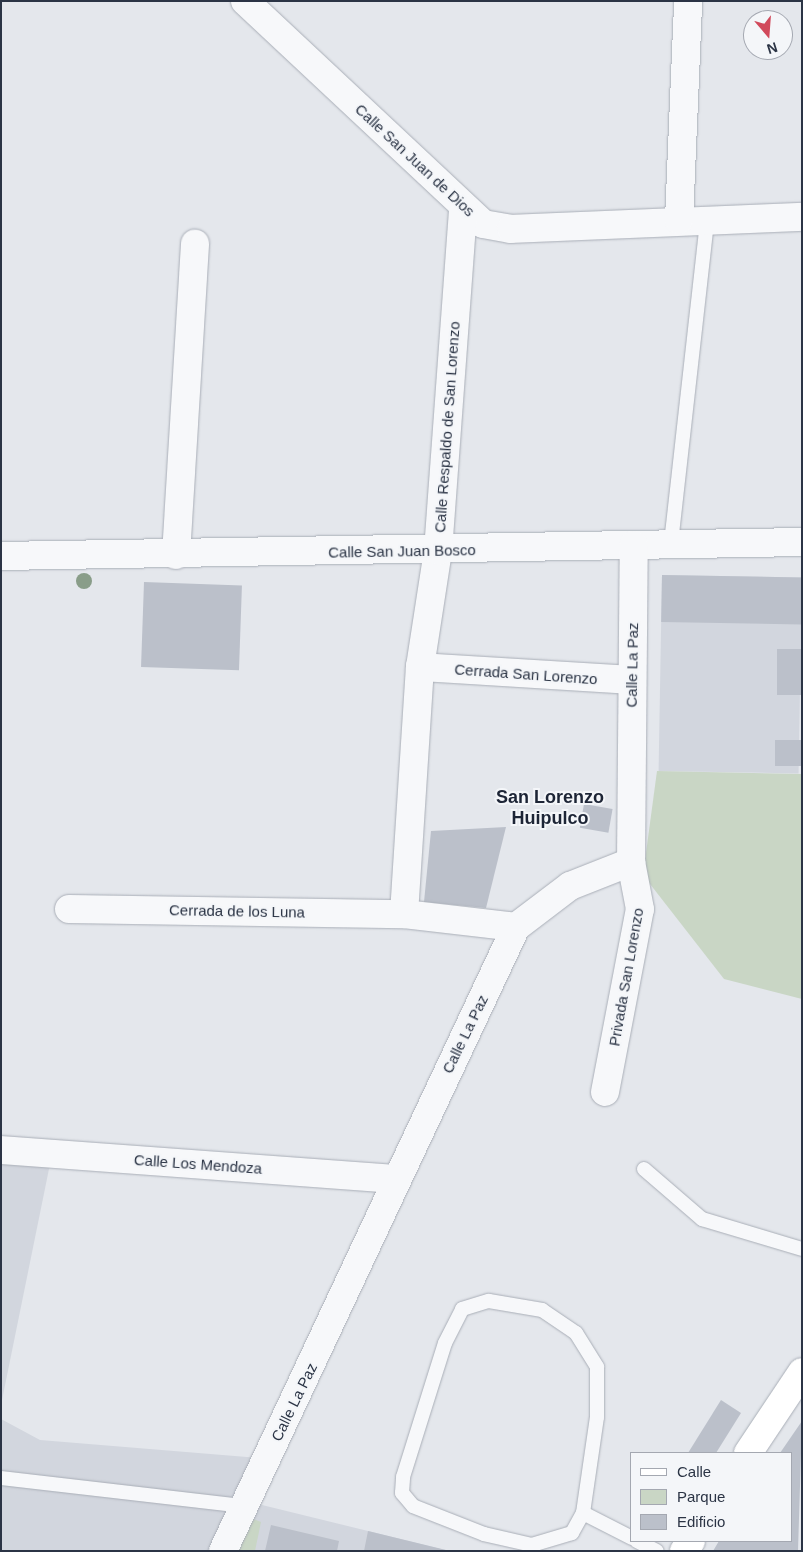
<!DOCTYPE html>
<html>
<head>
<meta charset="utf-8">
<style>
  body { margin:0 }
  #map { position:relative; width:803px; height:1552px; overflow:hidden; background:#e4e7ec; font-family:Helvetica,sans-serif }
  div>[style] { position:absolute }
  .built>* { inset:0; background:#d2d6de; transform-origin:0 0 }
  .green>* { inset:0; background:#c9d6c5 }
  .building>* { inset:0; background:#bbc0ca; transform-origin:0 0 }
  .roads { filter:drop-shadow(0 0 1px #a9aeb7) drop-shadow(0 0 1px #a9aeb7) }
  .lane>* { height:14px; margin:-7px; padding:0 7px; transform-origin:7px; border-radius:7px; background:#f7f8fa }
  .street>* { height:28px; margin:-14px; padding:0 14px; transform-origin:14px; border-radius:14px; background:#f7f8fa }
  .secondary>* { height:28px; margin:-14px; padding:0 14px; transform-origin:14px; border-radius:14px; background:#fff }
  .trees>* { width:16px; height:16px; margin:-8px; border-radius:50%; background:#899d89 }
  span { translate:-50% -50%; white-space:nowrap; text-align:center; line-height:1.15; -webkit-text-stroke:4px #f4f6f9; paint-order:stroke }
  .street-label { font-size:15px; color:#2b3445 }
  .quarter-label { font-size:18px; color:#1d2536; font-weight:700 }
  .frame { position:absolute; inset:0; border:2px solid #2b3445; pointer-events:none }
  .legend { position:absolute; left:630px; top:1452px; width:162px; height:90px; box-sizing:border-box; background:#f4f6f9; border:1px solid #a4a8b1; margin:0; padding:6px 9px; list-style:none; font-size:15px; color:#2b3445 }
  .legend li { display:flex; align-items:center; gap:10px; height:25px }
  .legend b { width:25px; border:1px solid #a4a8b1 }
  .north { position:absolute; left:743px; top:10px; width:50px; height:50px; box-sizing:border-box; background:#f4f6f9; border:1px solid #a4a8b1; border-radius:50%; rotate:162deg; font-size:14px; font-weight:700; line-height:20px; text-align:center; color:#2b3445 }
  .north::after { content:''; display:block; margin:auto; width:18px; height:22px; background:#d1495b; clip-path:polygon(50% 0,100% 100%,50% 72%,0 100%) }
</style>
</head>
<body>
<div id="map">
  <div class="built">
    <i style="left:662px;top:575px;width:140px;height:196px;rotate:1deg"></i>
    <i style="clip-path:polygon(1px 1161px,50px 1164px,1px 1405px)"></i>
    <i style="clip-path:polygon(1px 1419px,40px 1440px,259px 1458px,217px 1551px,1px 1551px)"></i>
    <i style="clip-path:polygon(258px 1504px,368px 1531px,449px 1551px,236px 1551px)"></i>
  </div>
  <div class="green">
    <i style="clip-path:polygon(657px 771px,802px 774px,802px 999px,724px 979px,643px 875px)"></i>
    <i style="clip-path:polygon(251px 1518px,261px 1522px,255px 1551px,236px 1551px)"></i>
  </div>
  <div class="building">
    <i style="left:662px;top:575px;width:140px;height:47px;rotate:1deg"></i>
    <i style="left:144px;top:582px;width:98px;height:85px;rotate:2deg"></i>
    <i style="left:777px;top:649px;width:25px;height:46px"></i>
    <i style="left:775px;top:740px;width:27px;height:26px"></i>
    <i style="left:584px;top:804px;width:29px;height:24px;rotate:10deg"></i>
    <i style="clip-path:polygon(506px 827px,486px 908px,424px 902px,431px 831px)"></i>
    <i style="clip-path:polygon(721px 1400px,741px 1413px,716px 1453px,688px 1453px)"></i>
    <i style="clip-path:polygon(802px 1421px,798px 1551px,713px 1551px,719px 1541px,792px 1541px,792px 1453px,780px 1453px)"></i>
    <i style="clip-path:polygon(271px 1525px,339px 1541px,337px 1551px,265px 1551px)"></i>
    <i style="clip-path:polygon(368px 1531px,446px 1550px,446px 1551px,364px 1551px)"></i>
  </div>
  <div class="roads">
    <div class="lane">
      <i style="left:671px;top:543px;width:325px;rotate:-83.6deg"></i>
      <i style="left:644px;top:1169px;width:77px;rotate:40.8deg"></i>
      <i style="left:702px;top:1219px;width:104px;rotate:16.7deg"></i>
      <i style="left:489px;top:1301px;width:54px;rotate:9.6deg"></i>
      <i style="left:542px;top:1310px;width:41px;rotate:34.1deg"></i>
      <i style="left:576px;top:1333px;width:40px;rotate:58deg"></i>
      <i style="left:597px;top:1367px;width:50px;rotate:90deg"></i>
      <i style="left:597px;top:1417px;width:97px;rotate:98.3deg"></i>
      <i style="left:583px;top:1513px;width:23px;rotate:119deg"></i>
      <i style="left:572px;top:1533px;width:42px;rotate:163.3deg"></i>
      <i style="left:532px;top:1545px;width:49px;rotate:-167.1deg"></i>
      <i style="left:484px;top:1534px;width:76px;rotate:-158.5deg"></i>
      <i style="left:413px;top:1506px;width:17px;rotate:-130deg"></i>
      <i style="left:402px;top:1493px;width:16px;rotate:-86deg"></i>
      <i style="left:403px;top:1477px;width:140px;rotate:-72.6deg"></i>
      <i style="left:445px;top:1343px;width:38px;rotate:-63deg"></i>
      <i style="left:462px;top:1309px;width:28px;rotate:-17deg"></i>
      <i style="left:1px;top:1478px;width:244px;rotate:6.6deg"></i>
      <i style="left:583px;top:1513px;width:55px;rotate:27deg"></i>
      <i style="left:637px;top:1541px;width:22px;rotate:27deg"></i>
    </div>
    <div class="street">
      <i style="left:245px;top:1px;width:326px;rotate:43.1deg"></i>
      <i style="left:483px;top:224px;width:28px;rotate:10deg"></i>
      <i style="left:511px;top:229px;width:291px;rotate:-2.4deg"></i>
      <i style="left:679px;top:220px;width:219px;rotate:-87.6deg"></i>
      <i style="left:176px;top:555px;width:312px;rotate:-86.5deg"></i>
      <i style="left:1px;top:556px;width:801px;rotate:-1deg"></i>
      <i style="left:420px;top:667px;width:211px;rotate:3.5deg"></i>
      <i style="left:69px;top:909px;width:335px;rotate:0.9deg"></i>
      <i style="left:404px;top:914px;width:113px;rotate:6.6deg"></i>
      <i style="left:404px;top:914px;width:248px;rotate:-86.3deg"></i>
      <i style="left:420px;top:667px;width:117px;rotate:-81.2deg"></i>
      <i style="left:438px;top:551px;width:344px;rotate:-85.8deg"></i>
      <i style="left:605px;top:1092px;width:186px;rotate:-79.2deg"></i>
      <i style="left:640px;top:909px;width:48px;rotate:-100.8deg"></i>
      <i style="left:631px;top:862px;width:317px;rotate:-89.5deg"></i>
      <i style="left:1px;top:1150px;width:395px;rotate:4.2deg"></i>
      <i style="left:223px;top:1551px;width:689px;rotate:-64.85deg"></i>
      <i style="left:516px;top:927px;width:68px;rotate:-37.2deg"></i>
      <i style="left:570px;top:886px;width:66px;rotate:-21.5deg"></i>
    </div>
    <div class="secondary">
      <i style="left:748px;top:1453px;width:97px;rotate:-56.3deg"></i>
      <i style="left:684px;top:1551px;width:12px;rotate:-55deg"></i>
    </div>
  </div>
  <div class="trees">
    <i style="left:84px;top:581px"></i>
  </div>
  <div class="street-label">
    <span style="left:415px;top:160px;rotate:43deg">Calle San Juan de Dios</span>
    <span style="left:447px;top:427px;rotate:-86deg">Calle Respaldo de San Lorenzo</span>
    <span style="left:402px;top:551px;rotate:-1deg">Calle San Juan Bosco</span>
    <span style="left:632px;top:665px;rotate:-89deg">Calle La Paz</span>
    <span style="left:526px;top:674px;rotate:4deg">Cerrada San Lorenzo</span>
    <span style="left:237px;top:911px;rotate:1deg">Cerrada de los Luna</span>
    <span style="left:626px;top:977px;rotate:-80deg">Privada San Lorenzo</span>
    <span style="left:465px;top:1034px;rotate:-64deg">Calle La Paz</span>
    <span style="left:198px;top:1164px;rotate:4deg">Calle Los Mendoza</span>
    <span style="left:294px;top:1402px;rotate:-64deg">Calle La Paz</span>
  </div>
  <div class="quarter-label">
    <span style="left:550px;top:808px">San Lorenzo<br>Huipulco</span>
  </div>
  <div class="frame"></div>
  <ul class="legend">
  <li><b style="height:6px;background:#fff"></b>Calle</li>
  <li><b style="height:14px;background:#c9d6c5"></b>Parque</li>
  <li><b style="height:14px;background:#bbc0ca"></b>Edificio</li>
  </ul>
  <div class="north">N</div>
</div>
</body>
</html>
